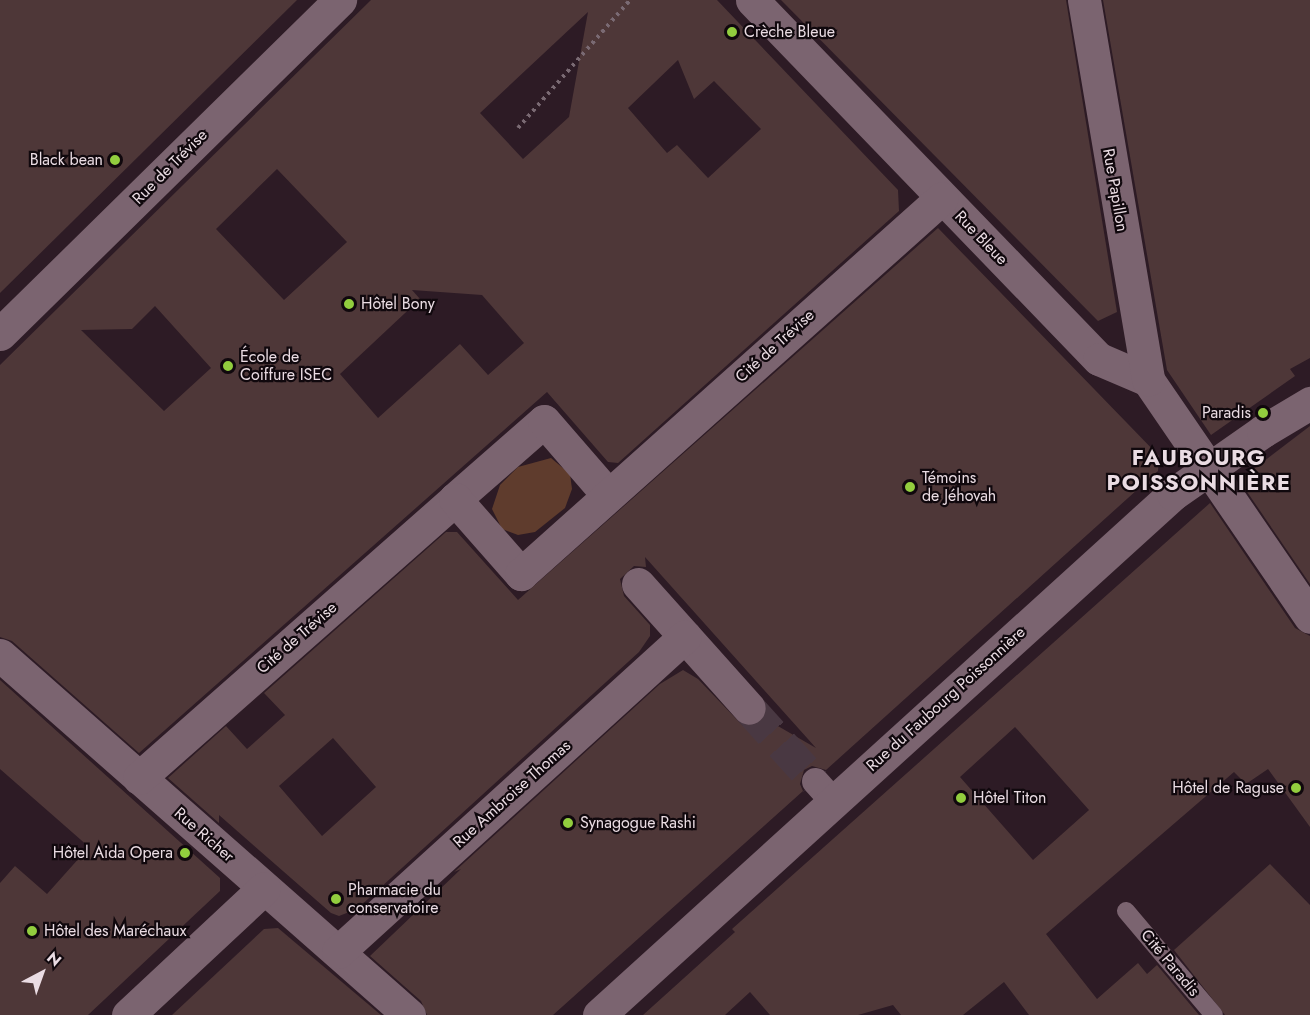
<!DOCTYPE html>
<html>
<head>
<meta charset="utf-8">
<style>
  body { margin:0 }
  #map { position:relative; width:1310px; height:1015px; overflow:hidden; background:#2d1b25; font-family:Jost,sans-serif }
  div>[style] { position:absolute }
  .green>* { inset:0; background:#5f3c2d }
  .building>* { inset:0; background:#4e3738 }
  .minor-tunnel>* { height:33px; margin-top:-16.5px; transform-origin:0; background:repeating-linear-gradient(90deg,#493842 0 33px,transparent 0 49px) }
  .path>* { height:4px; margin-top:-2px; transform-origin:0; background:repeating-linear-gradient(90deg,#7a6a73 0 3px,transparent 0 7.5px) }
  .service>* { height:18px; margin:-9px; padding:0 9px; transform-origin:9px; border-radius:9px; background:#7b6470 }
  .pedestrian>* { height:27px; margin:-13.5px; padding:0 13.5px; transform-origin:13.5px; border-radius:13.5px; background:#7b6470 }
  .minor>* { height:33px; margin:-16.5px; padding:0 16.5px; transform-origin:16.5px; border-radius:16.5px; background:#7b6470 }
  .tertiary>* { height:33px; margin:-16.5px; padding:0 16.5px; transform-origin:16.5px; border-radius:16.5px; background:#7b6470 }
  .dots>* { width:16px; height:16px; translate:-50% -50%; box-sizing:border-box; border:3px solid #10080d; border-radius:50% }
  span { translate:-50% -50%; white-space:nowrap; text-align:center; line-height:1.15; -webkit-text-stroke:4.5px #10080d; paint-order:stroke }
  .poi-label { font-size:16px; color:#eadce3 }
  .left { translate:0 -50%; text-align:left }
  .right { translate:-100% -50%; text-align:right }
  .street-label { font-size:16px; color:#eadce3 }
  .district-label { font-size:22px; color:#eadce3; font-weight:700; letter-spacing:1.5px }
  .north { position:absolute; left:12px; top:943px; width:60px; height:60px; -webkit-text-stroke:4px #10080d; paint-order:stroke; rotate:41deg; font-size:16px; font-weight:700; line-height:24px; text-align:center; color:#eadce3 }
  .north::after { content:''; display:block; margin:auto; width:21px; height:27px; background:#eadce3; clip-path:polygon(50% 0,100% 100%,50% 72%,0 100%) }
</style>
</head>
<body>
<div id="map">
  <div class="green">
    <i style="clip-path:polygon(551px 458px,570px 474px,572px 489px,565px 508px,535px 532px,518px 535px,502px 529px,492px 509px,500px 485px,518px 467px)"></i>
  </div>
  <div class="building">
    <i style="clip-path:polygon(0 0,297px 0,0 293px)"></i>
    <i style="clip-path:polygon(evenodd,371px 0,717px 0,898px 190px,899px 211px,618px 463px,608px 462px,547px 392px,139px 753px,12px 641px,0 637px,0 365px,371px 0,588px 12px,569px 117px,523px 159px,480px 113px,588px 12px,371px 0,678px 60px,694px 99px,714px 81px,761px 129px,708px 178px,677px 145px,667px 153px,628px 108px,678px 60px,371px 0,277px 169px,347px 242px,284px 300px,216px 229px,277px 169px,371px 0,412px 290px,482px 295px,524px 343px,488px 375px,460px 344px,378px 418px,340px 374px,420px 299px,412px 290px,371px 0,155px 306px,211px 368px,164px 411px,81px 330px,132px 329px,155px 306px)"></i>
    <i style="clip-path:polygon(781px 0,1066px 0,1117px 312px,1098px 321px)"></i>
    <i style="clip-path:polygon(1103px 0,1310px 0,1310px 358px,1290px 369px,1295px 376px,1211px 435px,1167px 370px)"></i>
    <i style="clip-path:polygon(evenodd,938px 228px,1159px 456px,1158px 471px,826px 770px,812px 766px,804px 770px,800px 784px,803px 791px,553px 1015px,427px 1015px,421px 1001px,370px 956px,461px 869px,454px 872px,660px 684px,683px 670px,698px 679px,743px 726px,753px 726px,764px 718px,816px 748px,645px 557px,646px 567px,634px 566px,620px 579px,624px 596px,650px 625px,650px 636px,639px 652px,357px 909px,339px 916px,331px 913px,219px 815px,219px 823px,168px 778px,226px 726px,247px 749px,285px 715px,264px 693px,446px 532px,457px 532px,518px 600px,938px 228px,333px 738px,376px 787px,322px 836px,279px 786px,333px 738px)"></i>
    <i style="clip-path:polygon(1310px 426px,1310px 584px,1239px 480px)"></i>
    <i style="clip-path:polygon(evenodd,1210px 503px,1295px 628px,1310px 636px,1310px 827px,1268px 769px,1246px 784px,1234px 772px,1046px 934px,1097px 999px,1138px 963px,1147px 974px,1157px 965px,1199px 1015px,1029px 1015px,1004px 982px,963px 1015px,901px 1015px,893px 1005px,858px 1015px,770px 1015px,750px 992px,725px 1015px,643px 1015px,735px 932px,732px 929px,1210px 503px,1015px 727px,1089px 810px,1033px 860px,960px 777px,1015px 727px)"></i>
    <i style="clip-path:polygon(0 680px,220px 878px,220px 891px,88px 1015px,0 1015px,0 883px,15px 866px,47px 894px,89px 847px,0 769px)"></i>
    <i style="clip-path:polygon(1270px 864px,1310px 905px,1310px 1015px,1225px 1015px,1174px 950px)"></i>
    <i style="clip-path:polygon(278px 928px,381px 1015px,172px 1015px,264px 929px)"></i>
  </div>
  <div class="minor-tunnel">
    <i style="left:749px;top:708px;width:98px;rotate:47.9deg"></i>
  </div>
  <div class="path">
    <i style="left:518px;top:128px;width:170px;rotate:-48.8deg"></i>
  </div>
  <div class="service">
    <i style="left:1126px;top:911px;width:136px;rotate:49.8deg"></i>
  </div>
  <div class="pedestrian">
    <i style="left:815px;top:781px;width:27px;rotate:48deg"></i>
  </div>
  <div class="minor">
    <i style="left:752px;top:0;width:499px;rotate:46deg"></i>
    <i style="left:1099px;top:359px;width:53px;rotate:23.2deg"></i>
    <i style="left:1148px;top:380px;width:287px;rotate:55.6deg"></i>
    <i style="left:1084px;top:0;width:385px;rotate:80.4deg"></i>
    <i style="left:0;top:334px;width:477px;rotate:-44.5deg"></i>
    <i style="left:455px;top:499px;width:118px;rotate:-41.2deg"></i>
    <i style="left:544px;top:421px;width:98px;rotate:49.1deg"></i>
    <i style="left:638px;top:584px;width:166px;rotate:48.2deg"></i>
    <i style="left:0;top:655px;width:545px;rotate:41.35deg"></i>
    <i style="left:139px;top:778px;width:422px;rotate:-41.4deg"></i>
    <i style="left:455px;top:499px;width:100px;rotate:48.7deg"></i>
    <i style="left:521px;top:574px;width:564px;rotate:-41.77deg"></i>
    <i style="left:338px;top:952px;width:469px;rotate:-42.3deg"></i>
    <i style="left:128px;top:1015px;width:186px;rotate:-43deg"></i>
  </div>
  <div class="tertiary">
    <i style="left:599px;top:1015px;width:775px;rotate:-42.23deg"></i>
    <i style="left:1173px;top:494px;width:110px;rotate:-35deg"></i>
    <i style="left:1263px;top:431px;width:55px;rotate:-30.8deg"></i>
  </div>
  <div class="dots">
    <i style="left:732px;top:32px;background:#92cd3e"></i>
    <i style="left:115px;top:160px;background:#92cd3e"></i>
    <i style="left:349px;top:304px;background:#92cd3e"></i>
    <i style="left:228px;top:366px;background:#92cd3e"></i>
    <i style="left:1263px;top:413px;background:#92cd3e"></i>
    <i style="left:910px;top:487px;background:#92cd3e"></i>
    <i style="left:1296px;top:788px;background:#92cd3e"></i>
    <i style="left:961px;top:798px;background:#92cd3e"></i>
    <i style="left:568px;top:823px;background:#92cd3e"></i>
    <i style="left:185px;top:853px;background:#92cd3e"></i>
    <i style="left:336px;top:899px;background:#92cd3e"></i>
    <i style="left:32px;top:931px;background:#92cd3e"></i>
  </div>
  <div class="poi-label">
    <span class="left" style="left:744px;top:32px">Crèche Bleue</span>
    <span class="right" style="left:103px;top:160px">Black bean</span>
    <span class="left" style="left:361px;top:304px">Hôtel Bony</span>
    <span class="left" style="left:240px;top:366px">École de<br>Coiffure ISEC</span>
    <span class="right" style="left:1251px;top:413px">Paradis</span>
    <span class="left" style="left:922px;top:487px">Témoins<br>de Jéhovah</span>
    <span class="right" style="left:1284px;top:788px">Hôtel de Raguse</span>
    <span class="left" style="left:973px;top:798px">Hôtel Titon</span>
    <span class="left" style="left:580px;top:823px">Synagogue Rashi</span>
    <span class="right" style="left:173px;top:853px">Hôtel Aida Opera</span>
    <span class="left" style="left:348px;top:899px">Pharmacie du<br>conservatoire</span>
    <span class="left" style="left:44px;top:931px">Hôtel des Maréchaux</span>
  </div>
  <div class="street-label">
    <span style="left:170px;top:167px;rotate:-45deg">Rue de Trévise</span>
    <span style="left:1115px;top:190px;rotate:80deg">Rue Papillon</span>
    <span style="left:981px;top:238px;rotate:46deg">Rue Bleue</span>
    <span style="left:775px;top:346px;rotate:-42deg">Cité de Trévise</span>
    <span style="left:297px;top:638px;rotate:-41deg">Cité de Trévise</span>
    <span style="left:946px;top:699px;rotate:-42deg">Rue du Faubourg Poissonnière</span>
    <span style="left:512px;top:794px;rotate:-42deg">Rue Ambroise Thomas</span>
    <span style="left:204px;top:835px;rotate:41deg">Rue Richer</span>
    <span style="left:1170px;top:963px;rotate:50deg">Cité Paradis</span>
  </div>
  <div class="district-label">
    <span style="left:1199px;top:470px">FAUBOURG<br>POISSONNIÈRE</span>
  </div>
  <div class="north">N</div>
</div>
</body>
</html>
